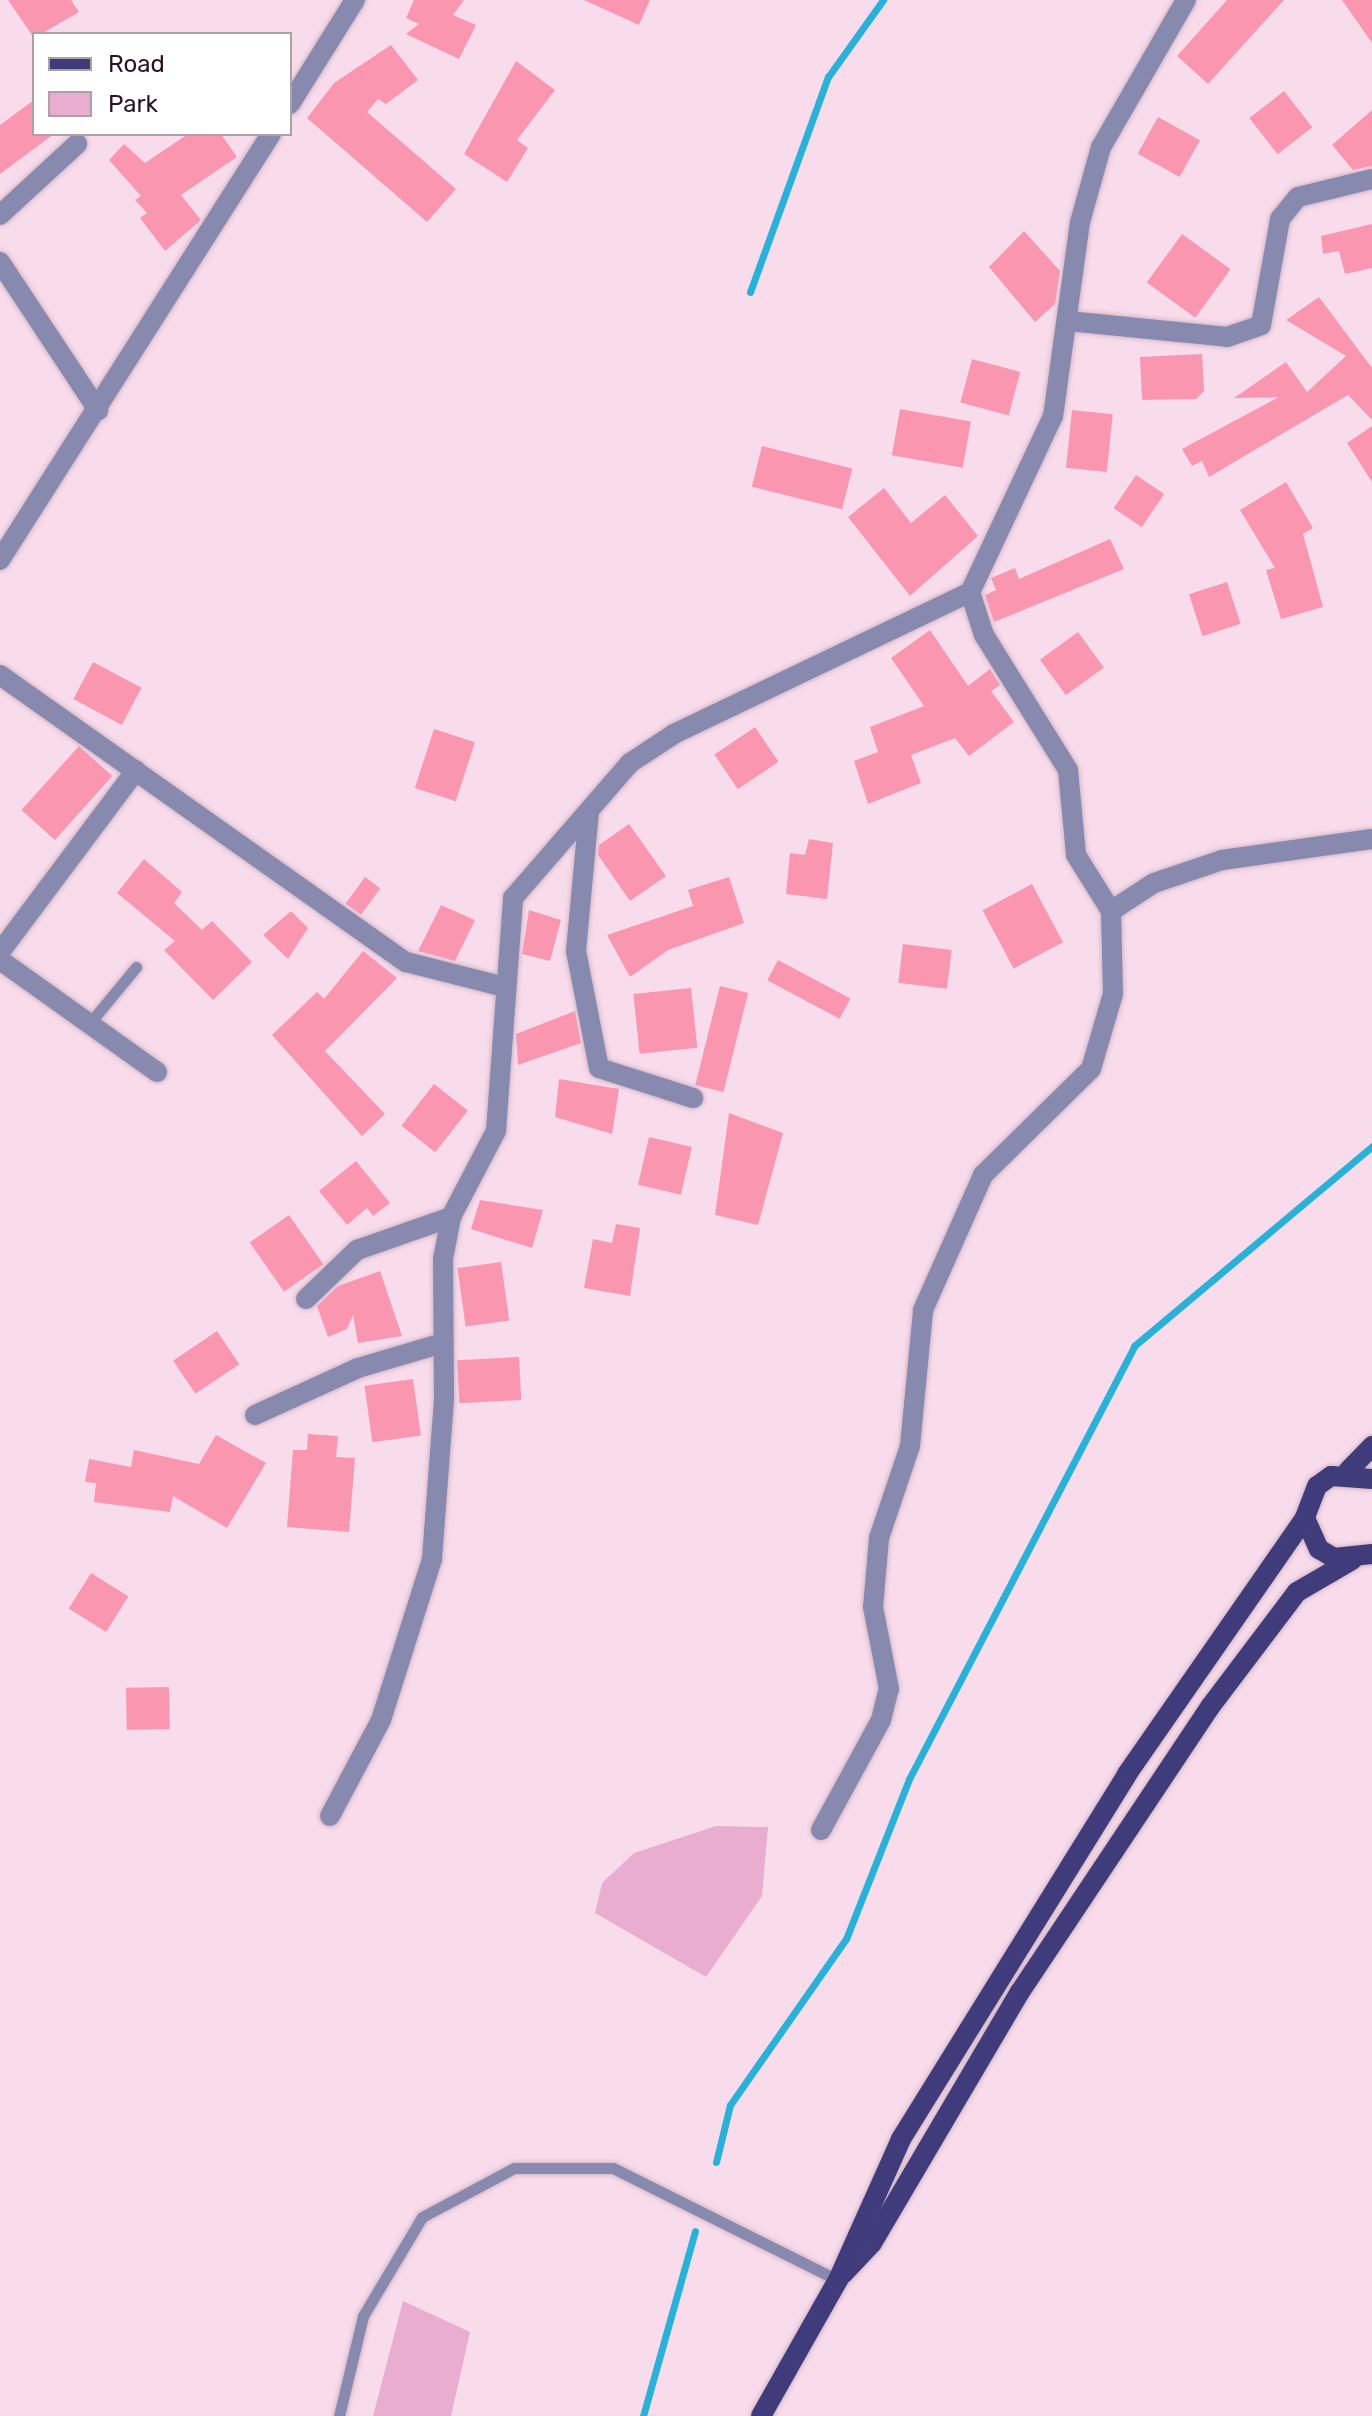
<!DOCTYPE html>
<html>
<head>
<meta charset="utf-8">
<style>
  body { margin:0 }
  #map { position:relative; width:1372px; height:2416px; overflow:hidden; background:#f9dcec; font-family:Rubik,sans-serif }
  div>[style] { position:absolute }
  .green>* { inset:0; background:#e8adcf }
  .stream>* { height:7px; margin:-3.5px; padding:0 3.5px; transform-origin:3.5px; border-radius:3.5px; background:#29b1d9 }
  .building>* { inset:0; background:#fb96b1; transform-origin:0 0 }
  .roads { filter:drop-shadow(0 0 2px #d4b8c8) drop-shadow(0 0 2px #d4b8c8) }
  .lane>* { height:11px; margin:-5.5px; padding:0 5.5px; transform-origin:5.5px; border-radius:5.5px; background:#8889ae }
  .street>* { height:20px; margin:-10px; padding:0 10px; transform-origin:10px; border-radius:10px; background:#8889ae }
  .primary>* { height:20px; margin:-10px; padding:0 10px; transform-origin:10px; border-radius:10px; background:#403c7b }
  span { translate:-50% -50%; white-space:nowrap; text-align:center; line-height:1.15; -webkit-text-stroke:6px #fff; paint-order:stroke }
  .legend { position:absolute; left:32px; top:32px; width:260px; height:104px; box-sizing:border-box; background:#fff; border:2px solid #aba1a7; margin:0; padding:10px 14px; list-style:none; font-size:24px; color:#2c1323 }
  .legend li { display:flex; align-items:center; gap:16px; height:40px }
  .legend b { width:40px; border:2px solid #aba1a7 }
</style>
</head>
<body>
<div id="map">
  <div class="green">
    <i style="clip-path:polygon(716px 1826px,768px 1827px,762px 1896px,706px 1977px,595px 1913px,602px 1883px,634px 1853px)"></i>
    <i style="clip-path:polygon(403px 2301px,470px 2332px,451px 2416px,373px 2416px)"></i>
  </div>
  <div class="stream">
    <i style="left:750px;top:292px;width:229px;rotate:-70.1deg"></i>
    <i style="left:828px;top:77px;width:95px;rotate:-54.5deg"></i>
    <i style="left:716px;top:2162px;width:59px;rotate:-76.2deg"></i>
    <i style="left:730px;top:2105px;width:203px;rotate:-55.1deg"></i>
    <i style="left:846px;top:1939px;width:172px;rotate:-68.5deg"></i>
    <i style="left:909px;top:1779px;width:488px;rotate:-62.5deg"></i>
    <i style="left:1134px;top:1346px;width:311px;rotate:-40deg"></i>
    <i style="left:643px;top:2416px;width:192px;rotate:-74.3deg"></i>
  </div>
  <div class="building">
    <i style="clip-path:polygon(8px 0,71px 0,79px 12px,34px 38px)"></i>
    <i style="clip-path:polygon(414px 0,464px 0,453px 15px,476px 25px,459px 59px,406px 34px,419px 24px,406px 18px)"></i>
    <i style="clip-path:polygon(584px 0,650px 0,639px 25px)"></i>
    <i style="clip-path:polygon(1227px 0,1284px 0,1208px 84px,1177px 56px)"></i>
    <i style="clip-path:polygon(1342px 0,1372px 0,1372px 43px)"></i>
    <i style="clip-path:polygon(391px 45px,418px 80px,386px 104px,378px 99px,367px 112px,456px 189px,427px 222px,307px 118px,334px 83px)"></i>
    <i style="clip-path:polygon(516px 61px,555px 90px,517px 140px,528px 148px,507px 182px,464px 154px)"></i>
    <i style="left:1284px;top:91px;width:46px;height:44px;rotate:52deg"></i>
    <i style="clip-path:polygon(34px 100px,34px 134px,54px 134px,0 174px,0 125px)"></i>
    <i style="clip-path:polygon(1372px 110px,1372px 166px,1353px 170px,1332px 145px)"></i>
    <i style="left:1158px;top:117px;width:48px;height:42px;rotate:29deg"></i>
    <i style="clip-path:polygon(188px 134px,221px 134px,237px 157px,181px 195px,201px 220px,165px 251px,140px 218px,147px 213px,135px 200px,141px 196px,109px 160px,124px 144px,145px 163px)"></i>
    <i style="clip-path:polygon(1372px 224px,1372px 268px,1345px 274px,1339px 251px,1323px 254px,1321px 236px)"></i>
    <i style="clip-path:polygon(1024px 231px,1060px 271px,1055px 304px,1035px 322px,989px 267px)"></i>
    <i style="left:1182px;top:234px;width:60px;height:60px;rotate:36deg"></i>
    <i style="clip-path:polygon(1319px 297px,1372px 368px,1372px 420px,1348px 395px,1209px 477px,1202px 461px,1192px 466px,1182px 449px,1279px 397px,1234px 398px,1286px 362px,1307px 392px,1346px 356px,1286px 320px)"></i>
    <i style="clip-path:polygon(1202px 354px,1204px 391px,1196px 399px,1142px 400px,1140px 357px)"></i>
    <i style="left:972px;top:359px;width:50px;height:45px;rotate:15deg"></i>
    <i style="left:900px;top:409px;width:72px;height:47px;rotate:10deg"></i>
    <i style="left:1072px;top:410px;width:41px;height:58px;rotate:6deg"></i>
    <i style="clip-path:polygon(1372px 426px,1372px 482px,1347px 443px)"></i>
    <i style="left:762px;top:446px;width:93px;height:42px;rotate:14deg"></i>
    <i style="left:1136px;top:475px;width:34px;height:40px;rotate:34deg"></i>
    <i style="clip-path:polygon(1286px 482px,1313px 528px,1303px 534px,1323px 607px,1281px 619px,1266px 570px,1275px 568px,1240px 510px)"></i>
    <i style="clip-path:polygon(884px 488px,911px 523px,945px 495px,978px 536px,910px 596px,848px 517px)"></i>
    <i style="clip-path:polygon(1110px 539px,1124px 569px,994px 622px,985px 595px,996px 590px,991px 578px,1015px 568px,1019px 579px)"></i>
    <i style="left:1227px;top:582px;width:44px;height:40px;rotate:72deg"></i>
    <i style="clip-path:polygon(930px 630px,968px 686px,990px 669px,1000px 685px,991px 691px,1014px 722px,969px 756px,955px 738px,911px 755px,921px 783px,868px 804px,854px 761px,878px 752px,870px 727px,924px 706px,891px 658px)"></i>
    <i style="left:1078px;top:632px;width:44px;height:47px;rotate:54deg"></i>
    <i style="left:93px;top:662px;width:55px;height:42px;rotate:28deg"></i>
    <i style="left:755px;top:727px;width:42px;height:49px;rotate:56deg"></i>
    <i style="left:434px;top:729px;width:43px;height:62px;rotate:18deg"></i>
    <i style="left:79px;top:746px;width:45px;height:86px;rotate:42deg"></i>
    <i style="clip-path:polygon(629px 824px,666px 876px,630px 901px,598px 855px,599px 845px)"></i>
    <i style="clip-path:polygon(809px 839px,833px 843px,827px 899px,786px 894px,790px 853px,805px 855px)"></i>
    <i style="clip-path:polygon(144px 859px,182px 892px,174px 903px,202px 930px,212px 921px,252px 962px,213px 1000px,164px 950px,175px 941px,117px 893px)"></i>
    <i style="left:365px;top:877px;width:19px;height:33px;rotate:36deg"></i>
    <i style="clip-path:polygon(729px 877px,744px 923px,668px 950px,630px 977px,607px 935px,693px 906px,688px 890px)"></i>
    <i style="left:1032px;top:884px;width:66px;height:56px;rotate:62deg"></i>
    <i style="clip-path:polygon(441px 905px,475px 920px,455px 961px,418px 951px)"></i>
    <i style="clip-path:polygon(529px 910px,561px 920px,550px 961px,522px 954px)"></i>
    <i style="clip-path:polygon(291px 911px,308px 928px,288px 959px,263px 935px)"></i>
    <i style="left:903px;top:944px;width:49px;height:39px;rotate:7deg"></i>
    <i style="clip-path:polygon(363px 951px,397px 978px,325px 1051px,385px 1114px,362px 1136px,272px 1035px,317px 992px,324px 999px)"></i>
    <i style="left:778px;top:960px;width:82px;height:23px;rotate:28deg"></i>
    <i style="left:720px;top:986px;width:29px;height:102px;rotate:14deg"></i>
    <i style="left:691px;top:988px;width:60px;height:58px;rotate:84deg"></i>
    <i style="clip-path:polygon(575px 1011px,581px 1043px,518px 1065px,516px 1034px)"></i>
    <i style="clip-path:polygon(559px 1079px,619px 1089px,612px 1134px,555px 1117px)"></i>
    <i style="left:434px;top:1084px;width:43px;height:53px;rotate:38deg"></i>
    <i style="clip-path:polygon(729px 1113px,783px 1133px,758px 1225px,715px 1215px)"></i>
    <i style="left:649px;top:1137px;width:44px;height:49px;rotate:13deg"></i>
    <i style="clip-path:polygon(356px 1161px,390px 1203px,373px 1216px,367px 1208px,347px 1225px,319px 1191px)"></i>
    <i style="clip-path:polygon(480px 1200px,543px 1210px,532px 1248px,471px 1229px)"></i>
    <i style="left:289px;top:1215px;width:60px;height:48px;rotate:55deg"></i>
    <i style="clip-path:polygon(616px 1224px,640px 1228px,630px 1296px,584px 1288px,593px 1239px,612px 1243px)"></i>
    <i style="left:501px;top:1262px;width:59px;height:44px;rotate:82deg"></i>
    <i style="clip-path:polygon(380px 1271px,402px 1336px,358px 1343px,353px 1315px,347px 1329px,328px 1337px,317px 1306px,338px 1286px)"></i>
    <i style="left:217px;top:1331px;width:40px;height:53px;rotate:56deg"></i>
    <i style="left:519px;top:1357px;width:43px;height:62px;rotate:87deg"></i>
    <i style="left:413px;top:1379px;width:57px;height:49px;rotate:82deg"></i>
    <i style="clip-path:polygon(308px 1434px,338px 1436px,336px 1457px,355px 1458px,349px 1532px,287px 1527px,293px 1450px,307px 1450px)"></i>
    <i style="clip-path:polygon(216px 1435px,266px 1463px,227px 1528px,173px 1496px,170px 1512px,94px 1502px,96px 1483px,85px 1482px,89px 1459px,131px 1467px,134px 1450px,199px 1464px)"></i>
    <i style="left:91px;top:1573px;width:44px;height:42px;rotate:32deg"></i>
    <i style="left:169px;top:1687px;width:42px;height:43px;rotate:89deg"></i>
  </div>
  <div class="roads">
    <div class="lane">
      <i style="left:89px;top:1024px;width:74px;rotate:-50.5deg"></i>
      <i style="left:339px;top:2416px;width:103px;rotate:-76.5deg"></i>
      <i style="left:363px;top:2316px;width:115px;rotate:-59.2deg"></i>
      <i style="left:422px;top:2217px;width:104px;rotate:-28deg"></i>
      <i style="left:514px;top:2168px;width:99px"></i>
      <i style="left:613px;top:2168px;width:251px;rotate:26.5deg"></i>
    </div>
    <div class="street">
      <i style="left:1186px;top:0;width:170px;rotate:120deg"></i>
      <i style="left:1101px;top:147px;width:78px;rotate:105.6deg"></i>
      <i style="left:1080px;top:222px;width:196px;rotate:97.9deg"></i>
      <i style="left:1053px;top:416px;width:195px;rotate:115.2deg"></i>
      <i style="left:970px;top:592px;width:45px;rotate:72deg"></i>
      <i style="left:984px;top:635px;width:159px;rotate:58.1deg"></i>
      <i style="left:1068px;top:770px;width:85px;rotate:84.6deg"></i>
      <i style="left:1076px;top:855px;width:66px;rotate:58deg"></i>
      <i style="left:1111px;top:911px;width:51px;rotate:-33.1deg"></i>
      <i style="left:1154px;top:883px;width:72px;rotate:-18.7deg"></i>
      <i style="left:1222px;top:860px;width:151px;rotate:-8deg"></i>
      <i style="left:290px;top:104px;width:123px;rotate:-58deg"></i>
      <i style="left:0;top:215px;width:105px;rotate:-42.7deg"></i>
      <i style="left:0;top:262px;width:178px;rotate:56.5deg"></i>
      <i style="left:1068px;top:321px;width:160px;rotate:5.7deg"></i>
      <i style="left:1227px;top:337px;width:36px;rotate:-19deg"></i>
      <i style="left:1261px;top:325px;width:108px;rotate:-79.8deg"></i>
      <i style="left:1280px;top:219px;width:28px;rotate:-51deg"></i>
      <i style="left:1298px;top:197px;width:76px;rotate:-13.7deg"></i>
      <i style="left:0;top:560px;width:505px;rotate:-57.54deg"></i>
      <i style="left:0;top:675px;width:497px;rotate:35.3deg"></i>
      <i style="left:406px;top:962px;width:102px;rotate:14.2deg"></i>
      <i style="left:589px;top:811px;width:141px;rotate:95.3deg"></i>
      <i style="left:576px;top:951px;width:119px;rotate:78.9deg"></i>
      <i style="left:599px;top:1068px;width:99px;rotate:17.7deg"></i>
      <i style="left:0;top:952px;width:227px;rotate:-53.2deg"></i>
      <i style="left:0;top:960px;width:193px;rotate:35.5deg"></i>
      <i style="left:306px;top:1299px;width:71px;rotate:-43.9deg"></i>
      <i style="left:357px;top:1250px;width:100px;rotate:-19.3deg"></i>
      <i style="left:255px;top:1415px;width:113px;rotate:-24.5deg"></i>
      <i style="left:358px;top:1368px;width:89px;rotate:-16.4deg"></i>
      <i style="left:330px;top:1816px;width:109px;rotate:-62deg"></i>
      <i style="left:381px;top:1720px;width:169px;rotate:-72.4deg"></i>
      <i style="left:432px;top:1559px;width:161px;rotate:-85.7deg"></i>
      <i style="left:444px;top:1398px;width:139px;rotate:-90.4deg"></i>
      <i style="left:443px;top:1259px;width:43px;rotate:-79.2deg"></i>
      <i style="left:451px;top:1217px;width:97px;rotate:-62.4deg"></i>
      <i style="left:496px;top:1131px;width:234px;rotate:-85.8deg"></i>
      <i style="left:513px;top:898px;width:179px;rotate:-49.1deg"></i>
      <i style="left:630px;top:763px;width:53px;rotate:-33.4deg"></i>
      <i style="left:674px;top:734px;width:328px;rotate:-25.6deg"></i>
      <i style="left:821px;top:1830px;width:125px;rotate:-61.4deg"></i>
      <i style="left:881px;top:1720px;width:32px;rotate:-76deg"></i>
      <i style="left:889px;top:1689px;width:84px;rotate:-101deg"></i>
      <i style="left:873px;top:1607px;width:69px;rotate:-85deg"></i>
      <i style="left:879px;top:1538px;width:97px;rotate:-71.4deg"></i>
      <i style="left:910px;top:1446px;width:137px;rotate:-84.5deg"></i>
      <i style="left:923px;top:1310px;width:148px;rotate:-66deg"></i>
      <i style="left:983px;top:1175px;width:151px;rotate:-44.5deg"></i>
      <i style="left:1091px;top:1069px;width:78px;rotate:-73.7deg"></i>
      <i style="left:1113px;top:994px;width:83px;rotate:-91.4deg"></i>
    </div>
    <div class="primary">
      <i style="left:1348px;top:1471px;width:35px;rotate:-46deg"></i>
      <i style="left:1372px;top:1479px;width:41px;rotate:-175.8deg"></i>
      <i style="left:1331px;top:1476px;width:17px;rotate:144deg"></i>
      <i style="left:1317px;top:1486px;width:34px;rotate:111deg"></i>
      <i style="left:1305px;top:1518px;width:34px;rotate:66deg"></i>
      <i style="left:1319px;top:1549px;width:17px;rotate:31deg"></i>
      <i style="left:1334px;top:1558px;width:38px;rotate:-6deg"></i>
      <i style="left:843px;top:2274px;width:42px;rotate:-46.9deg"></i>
      <i style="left:872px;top:2243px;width:291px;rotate:-59.5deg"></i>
      <i style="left:1020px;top:1992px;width:343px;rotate:-56.3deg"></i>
      <i style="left:1210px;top:1707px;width:144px;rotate:-52.9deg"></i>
      <i style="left:1297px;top:1592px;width:64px;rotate:-30.2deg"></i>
      <i style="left:761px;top:2416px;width:156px;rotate:-60.5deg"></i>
      <i style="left:838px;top:2280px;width:154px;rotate:-65.9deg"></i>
      <i style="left:901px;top:2139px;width:429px;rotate:-58.2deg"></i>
      <i style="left:1127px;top:1774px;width:312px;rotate:-55.2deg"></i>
    </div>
  </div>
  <ul class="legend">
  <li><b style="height:10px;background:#403c7b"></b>Road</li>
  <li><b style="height:22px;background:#e8adcf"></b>Park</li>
  </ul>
</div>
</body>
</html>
